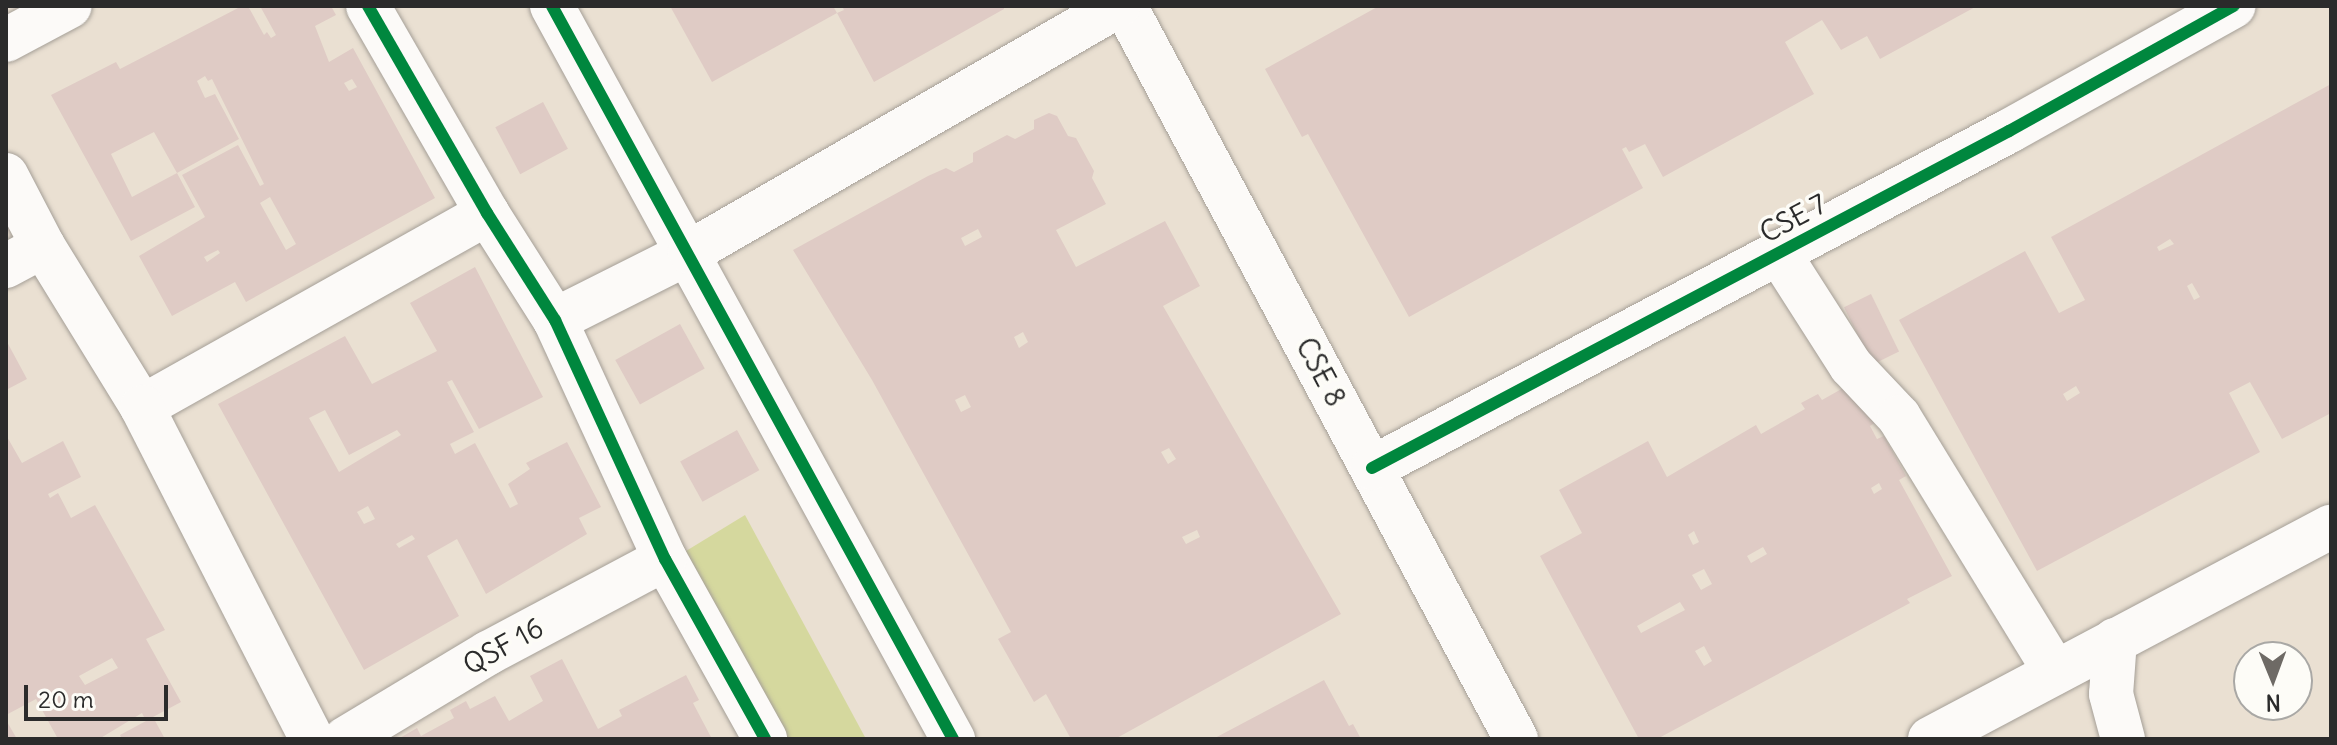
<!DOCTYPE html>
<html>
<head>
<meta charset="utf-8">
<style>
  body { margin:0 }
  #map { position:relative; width:2337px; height:745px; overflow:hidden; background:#eae0d2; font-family:Delius,sans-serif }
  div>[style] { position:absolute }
  .green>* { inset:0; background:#d5d89e }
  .building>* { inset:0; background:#dfcbc5; transform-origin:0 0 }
  .roads { filter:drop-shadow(0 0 2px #a59f97) drop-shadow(0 0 2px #a59f97) }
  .minor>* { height:44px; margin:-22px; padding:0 22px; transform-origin:22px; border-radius:22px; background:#fcfaf8 }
  .tertiary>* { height:44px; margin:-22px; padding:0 22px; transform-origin:22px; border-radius:22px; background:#fcfaf8 }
  .cycleway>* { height:12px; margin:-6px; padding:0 6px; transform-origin:6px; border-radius:6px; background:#00873e }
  span { translate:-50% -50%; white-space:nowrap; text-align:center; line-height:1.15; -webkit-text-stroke:7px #fdfcf7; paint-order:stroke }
  .street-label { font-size:28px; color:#2b2b2b }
  .frame { position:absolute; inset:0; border:8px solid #2b2b2b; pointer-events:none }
  .north { position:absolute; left:2233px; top:641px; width:80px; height:80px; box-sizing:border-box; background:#fdfcf7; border:2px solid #a9a8a5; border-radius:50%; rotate:179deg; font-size:22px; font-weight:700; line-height:32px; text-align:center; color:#2b2b2b }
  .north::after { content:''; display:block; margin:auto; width:28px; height:36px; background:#6e6a65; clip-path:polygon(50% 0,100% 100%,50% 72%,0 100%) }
  .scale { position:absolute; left:24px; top:685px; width:144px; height:36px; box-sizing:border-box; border:4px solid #2b2b2b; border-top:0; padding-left:10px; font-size:24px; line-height:28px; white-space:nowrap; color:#2b2b2b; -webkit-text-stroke:6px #fdfcf7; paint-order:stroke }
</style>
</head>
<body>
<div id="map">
  <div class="green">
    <i style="clip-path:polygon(745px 515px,866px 739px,786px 739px,686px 551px)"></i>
  </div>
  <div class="building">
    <i style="clip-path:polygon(evenodd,242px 6px,248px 6px,264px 35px,267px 32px,271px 38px,276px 35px,260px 6px,331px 6px,336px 15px,315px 26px,329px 62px,353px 48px,435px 198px,246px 302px,235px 282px,172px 316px,139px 256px,205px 217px,182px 175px,238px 145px,260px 186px,264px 184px,212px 79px,208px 81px,205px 76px,197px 81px,205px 98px,215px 94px,239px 139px,177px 173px,154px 132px,111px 154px,132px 197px,177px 173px,195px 207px,131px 241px,51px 95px,116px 62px,120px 69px,242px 6px,352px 79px,357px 87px,349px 91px,344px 83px,352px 79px,242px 6px,270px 197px,296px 244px,286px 250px,260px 203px,270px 197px,242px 6px,218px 250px,220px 253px,207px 262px,204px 257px,218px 250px)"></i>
    <i style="clip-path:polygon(670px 6px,833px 6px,837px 13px,712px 82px)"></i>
    <i style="clip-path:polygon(842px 6px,1004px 6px,1004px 9px,874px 82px,837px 13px,844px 10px)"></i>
    <i style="clip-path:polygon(1379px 6px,1977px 6px,1880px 59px,1867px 36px,1841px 50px,1822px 20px,1785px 42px,1814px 94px,1663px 177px,1645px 144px,1629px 152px,1626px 147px,1622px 149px,1643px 188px,1409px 317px,1308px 134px,1302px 137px,1265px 69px)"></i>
    <i style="clip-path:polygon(evenodd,2331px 84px,2331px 413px,2282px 439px,2250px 382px,2229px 393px,2260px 452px,2037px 571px,1899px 320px,2025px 251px,2059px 313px,2085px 300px,2051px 237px,2331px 84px,2170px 239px,2174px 244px,2159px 251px,2157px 247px,2170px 239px,2331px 84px,2192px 283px,2200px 297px,2194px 300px,2187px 286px,2192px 283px,2331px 84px,2076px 386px,2080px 393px,2067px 401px,2063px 394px,2076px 386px)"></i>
    <i style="left:543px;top:102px;width:53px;height:54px;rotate:62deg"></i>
    <i style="clip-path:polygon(evenodd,1049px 113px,1057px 116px,1068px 136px,1076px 138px,1094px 171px,1092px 178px,1106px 204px,1056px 230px,1076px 267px,1165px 221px,1200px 286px,1163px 306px,1341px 614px,1115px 739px,1071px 739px,1046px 694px,1034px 702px,998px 639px,1011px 632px,872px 380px,793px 250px,928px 176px,946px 168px,954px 172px,973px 162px,973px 153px,1007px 135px,1015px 139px,1034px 129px,1034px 120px,1049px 113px,978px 229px,982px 237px,965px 246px,961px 238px,978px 229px,1049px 113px,1023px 332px,1028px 342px,1019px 348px,1014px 337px,1023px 332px,1049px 113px,965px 395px,971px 407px,961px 412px,955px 400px,965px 395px,1049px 113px,1169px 448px,1176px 459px,1168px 464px,1161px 452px,1169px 448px,1049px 113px,1197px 530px,1200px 537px,1186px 544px,1182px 537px,1197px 530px)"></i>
    <i style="clip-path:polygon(evenodd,475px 267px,543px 397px,479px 429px,452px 380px,447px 382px,474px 432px,450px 444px,455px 454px,475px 443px,510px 508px,518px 504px,508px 484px,530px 469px,526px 463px,567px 442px,601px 507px,579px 518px,587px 534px,486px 594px,457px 539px,427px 556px,459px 616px,364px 670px,218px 404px,345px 336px,372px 384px,437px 351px,410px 303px,475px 267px,325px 410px,349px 455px,397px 430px,401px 435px,339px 472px,309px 418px,325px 410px,475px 267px,368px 506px,375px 519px,364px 524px,357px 512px,368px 506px,475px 267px,412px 535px,415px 539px,399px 548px,396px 544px,412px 535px)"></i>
    <i style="left:1871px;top:294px;width:64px;height:30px;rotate:64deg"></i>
    <i style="left:680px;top:324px;width:51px;height:74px;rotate:61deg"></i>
    <i style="clip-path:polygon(6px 340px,27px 379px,6px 390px)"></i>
    <i style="clip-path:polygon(evenodd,1854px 382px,1876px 422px,1870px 426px,1877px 439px,1884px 436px,1906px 476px,1899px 480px,1952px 576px,1907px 599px,1910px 603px,1657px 739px,1639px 739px,1540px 556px,1582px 533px,1559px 490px,1648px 441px,1667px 477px,1756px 425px,1761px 434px,1805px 409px,1801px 403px,1818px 394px,1822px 400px,1854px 382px,1879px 483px,1882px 489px,1874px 494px,1871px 488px,1879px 483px,1854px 382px,1694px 531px,1699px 542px,1693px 545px,1688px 535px,1694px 531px,1854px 382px,1763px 547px,1767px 554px,1751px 563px,1747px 556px,1763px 547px,1854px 382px,1704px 569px,1712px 584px,1701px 590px,1692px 575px,1704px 569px,1854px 382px,1680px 602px,1685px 610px,1641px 633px,1637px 626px,1680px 602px,1854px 382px,1704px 646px,1712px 661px,1704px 666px,1695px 651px,1704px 646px)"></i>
    <i style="left:737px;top:430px;width:46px;height:65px;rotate:61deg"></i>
    <i style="clip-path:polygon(evenodd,6px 435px,22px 463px,63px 441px,81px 477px,48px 494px,50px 498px,58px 493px,71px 518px,95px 505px,165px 630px,146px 639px,181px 702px,153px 717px,165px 739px,122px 739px,120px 735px,146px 721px,142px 713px,99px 739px,58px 739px,36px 699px,6px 715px,6px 435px,112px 658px,118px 668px,85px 685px,79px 676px,112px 658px)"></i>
    <i style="clip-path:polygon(562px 659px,598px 729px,622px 716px,619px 710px,686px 675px,699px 700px,693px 703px,712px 739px,398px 739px,417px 728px,421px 736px,454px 718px,450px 710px,466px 701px,470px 709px,495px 696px,509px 721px,543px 701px,530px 676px)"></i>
    <i style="clip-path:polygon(1324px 680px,1349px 726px,1353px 724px,1361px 739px,1213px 739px)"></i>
    <i style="clip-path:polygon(6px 720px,17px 739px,6px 739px)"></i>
  </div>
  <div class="roads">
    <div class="minor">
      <i style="left:368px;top:6px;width:239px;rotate:60.1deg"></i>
      <i style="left:487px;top:213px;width:127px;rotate:57.6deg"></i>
      <i style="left:555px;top:320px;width:263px;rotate:65.3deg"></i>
      <i style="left:665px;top:559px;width:206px;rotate:60.9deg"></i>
      <i style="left:552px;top:6px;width:836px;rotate:61.32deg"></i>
      <i style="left:1125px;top:6px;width:831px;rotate:61.92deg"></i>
      <i style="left:6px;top:40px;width:72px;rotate:-28deg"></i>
      <i style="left:1778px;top:252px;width:135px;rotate:57.4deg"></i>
      <i style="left:1851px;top:366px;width:70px;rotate:46.7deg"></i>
      <i style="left:1899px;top:417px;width:299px;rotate:58.5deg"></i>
      <i style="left:6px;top:266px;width:42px;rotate:-28.4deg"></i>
      <i style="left:555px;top:320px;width:151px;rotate:-26.7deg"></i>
      <i style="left:690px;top:252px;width:494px;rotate:-29.9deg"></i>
      <i style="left:142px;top:407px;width:396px;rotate:-29.3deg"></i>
      <i style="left:1372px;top:468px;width:721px;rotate:-27.88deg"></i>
      <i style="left:2009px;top:131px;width:257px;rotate:-29.1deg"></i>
      <i style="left:345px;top:739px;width:167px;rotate:-31deg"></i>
      <i style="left:488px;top:653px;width:200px;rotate:-28deg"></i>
    </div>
    <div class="tertiary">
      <i style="left:6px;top:175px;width:80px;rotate:62.5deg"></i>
      <i style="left:43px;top:246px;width:189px;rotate:58.4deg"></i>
      <i style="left:142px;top:407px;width:373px;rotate:62.9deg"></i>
      <i style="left:2115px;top:640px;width:54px;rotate:94.2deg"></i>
      <i style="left:2111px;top:694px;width:47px;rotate:75.1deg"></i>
      <i style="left:1930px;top:739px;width:454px;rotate:-27.9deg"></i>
    </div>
  </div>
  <div class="cycleway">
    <i style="left:368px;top:6px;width:239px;rotate:60.1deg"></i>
    <i style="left:487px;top:213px;width:127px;rotate:57.6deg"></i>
    <i style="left:555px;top:320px;width:263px;rotate:65.3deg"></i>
    <i style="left:665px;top:559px;width:206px;rotate:60.9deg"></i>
    <i style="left:552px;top:6px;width:836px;rotate:61.32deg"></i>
    <i style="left:1372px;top:468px;width:721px;rotate:-27.88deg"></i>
    <i style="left:2009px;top:131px;width:257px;rotate:-29.1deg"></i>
  </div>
  <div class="street-label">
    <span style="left:1793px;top:218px;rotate:-28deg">CSE 7</span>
    <span style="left:1321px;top:372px;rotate:62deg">CSE 8</span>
    <span style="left:503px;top:646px;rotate:-29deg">QSF 16</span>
  </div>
  <div class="frame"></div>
  <div class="north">N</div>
  <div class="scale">20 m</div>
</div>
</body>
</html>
